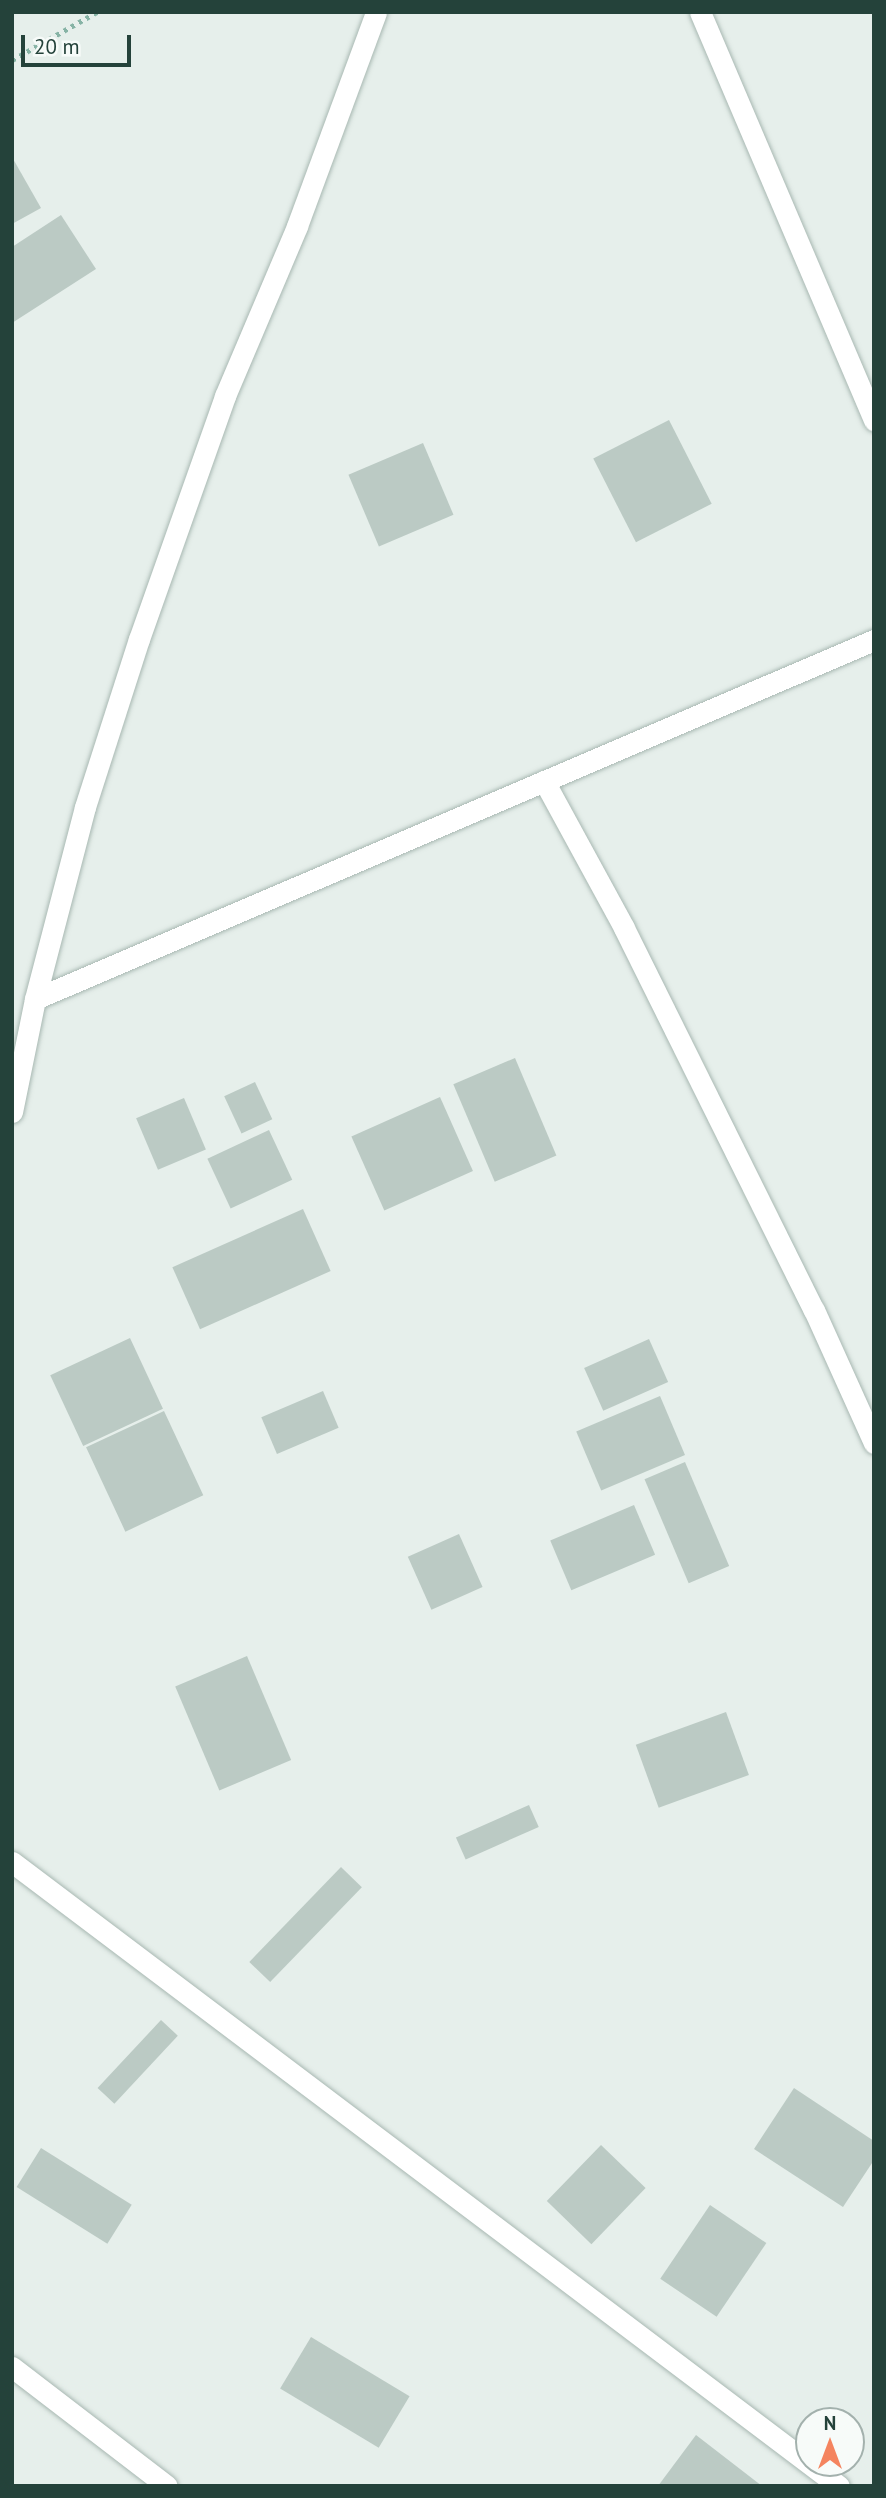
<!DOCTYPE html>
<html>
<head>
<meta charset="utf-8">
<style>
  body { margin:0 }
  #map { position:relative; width:886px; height:2498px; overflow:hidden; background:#e6efeb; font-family:"PT Sans",sans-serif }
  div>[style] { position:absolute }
  .building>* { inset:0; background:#bbcac4; transform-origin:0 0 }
  .path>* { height:4.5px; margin-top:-2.25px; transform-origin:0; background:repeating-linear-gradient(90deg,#86b3a5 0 3.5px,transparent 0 8.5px) }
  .roads { filter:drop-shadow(0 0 2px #a8b8b2) drop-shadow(0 0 2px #a8b8b2) }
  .street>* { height:21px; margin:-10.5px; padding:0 10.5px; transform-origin:10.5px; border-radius:10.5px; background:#fff }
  span { translate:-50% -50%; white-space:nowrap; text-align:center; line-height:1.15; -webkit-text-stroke:7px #f7fbf9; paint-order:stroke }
  .frame { position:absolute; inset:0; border:14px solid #24423a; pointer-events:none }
  .north { position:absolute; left:795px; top:2407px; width:70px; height:70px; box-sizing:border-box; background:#f7fbf9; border:2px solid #a3b1ad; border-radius:50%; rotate:0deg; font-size:19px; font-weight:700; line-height:28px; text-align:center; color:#24423a }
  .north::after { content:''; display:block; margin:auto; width:24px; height:32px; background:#f4845f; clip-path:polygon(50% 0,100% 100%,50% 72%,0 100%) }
  .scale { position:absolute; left:21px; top:35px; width:110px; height:32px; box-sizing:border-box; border:4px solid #24423a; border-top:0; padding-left:9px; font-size:21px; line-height:24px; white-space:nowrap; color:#24423a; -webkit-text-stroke:5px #f7fbf9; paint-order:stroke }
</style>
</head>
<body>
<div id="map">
  <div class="building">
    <i style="clip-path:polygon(12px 157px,41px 208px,12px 224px)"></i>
    <i style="clip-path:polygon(61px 215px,96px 269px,12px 323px,12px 247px)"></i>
    <i style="left:669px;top:420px;width:94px;height:85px;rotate:63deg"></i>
    <i style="left:423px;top:443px;width:78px;height:81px;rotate:67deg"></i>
    <i style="left:515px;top:1058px;width:106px;height:67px;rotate:67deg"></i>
    <i style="left:255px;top:1082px;width:41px;height:34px;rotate:65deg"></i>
    <i style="left:440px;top:1097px;width:81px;height:97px;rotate:66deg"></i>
    <i style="left:184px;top:1098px;width:56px;height:52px;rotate:67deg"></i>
    <i style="left:269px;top:1130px;width:55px;height:68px;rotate:65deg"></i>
    <i style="left:303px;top:1209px;width:68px;height:143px;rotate:66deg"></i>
    <i style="left:130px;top:1338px;width:78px;height:88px;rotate:65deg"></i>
    <i style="left:649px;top:1339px;width:47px;height:71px;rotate:66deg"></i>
    <i style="left:323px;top:1391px;width:40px;height:67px;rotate:67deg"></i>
    <i style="left:660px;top:1396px;width:64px;height:91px;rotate:67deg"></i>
    <i style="left:164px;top:1411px;width:93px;height:86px;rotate:65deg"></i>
    <i style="left:685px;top:1462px;width:113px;height:44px;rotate:67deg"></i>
    <i style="left:634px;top:1505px;width:54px;height:91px;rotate:67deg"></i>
    <i style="left:459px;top:1534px;width:58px;height:56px;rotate:66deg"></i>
    <i style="left:247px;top:1656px;width:113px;height:78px;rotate:67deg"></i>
    <i style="left:726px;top:1712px;width:67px;height:96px;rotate:70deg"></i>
    <i style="left:529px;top:1805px;width:24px;height:80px;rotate:66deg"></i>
    <i style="left:341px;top:1867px;width:29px;height:132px;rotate:44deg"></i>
    <i style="left:161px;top:2020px;width:23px;height:93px;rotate:43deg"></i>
    <i style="clip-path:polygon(794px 2088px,874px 2141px,874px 2160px,843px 2207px,754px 2149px)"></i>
    <i style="left:601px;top:2145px;width:62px;height:78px;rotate:44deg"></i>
    <i style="left:41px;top:2148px;width:107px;height:46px;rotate:32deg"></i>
    <i style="left:710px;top:2205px;width:68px;height:89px;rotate:34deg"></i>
    <i style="left:311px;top:2337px;width:115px;height:60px;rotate:31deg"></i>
    <i style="clip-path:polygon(696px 2435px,762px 2486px,658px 2486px)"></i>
  </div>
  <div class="path">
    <i style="left:12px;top:60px;width:98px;rotate:-29.5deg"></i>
  </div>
  <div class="roads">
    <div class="street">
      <i style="left:700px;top:12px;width:444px;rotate:66.9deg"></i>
      <i style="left:544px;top:781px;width:167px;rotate:61.4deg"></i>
      <i style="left:624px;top:928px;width:427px;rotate:63.6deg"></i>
      <i style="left:814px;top:1310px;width:146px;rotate:65.7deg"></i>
      <i style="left:35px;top:999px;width:913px;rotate:-23.17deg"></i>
      <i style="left:12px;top:1112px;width:115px;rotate:-78.5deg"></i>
      <i style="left:35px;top:999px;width:198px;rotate:-75.4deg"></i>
      <i style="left:85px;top:807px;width:176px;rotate:-72.2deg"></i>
      <i style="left:139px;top:639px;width:258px;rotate:-70.5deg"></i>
      <i style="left:225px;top:396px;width:185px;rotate:-67deg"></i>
      <i style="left:297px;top:226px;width:228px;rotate:-69.7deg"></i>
      <i style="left:12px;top:1862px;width:1036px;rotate:37.04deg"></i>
      <i style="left:12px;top:2367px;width:195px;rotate:37.5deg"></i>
    </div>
  </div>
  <div class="frame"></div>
  <div class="north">N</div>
  <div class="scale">20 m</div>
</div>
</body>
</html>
